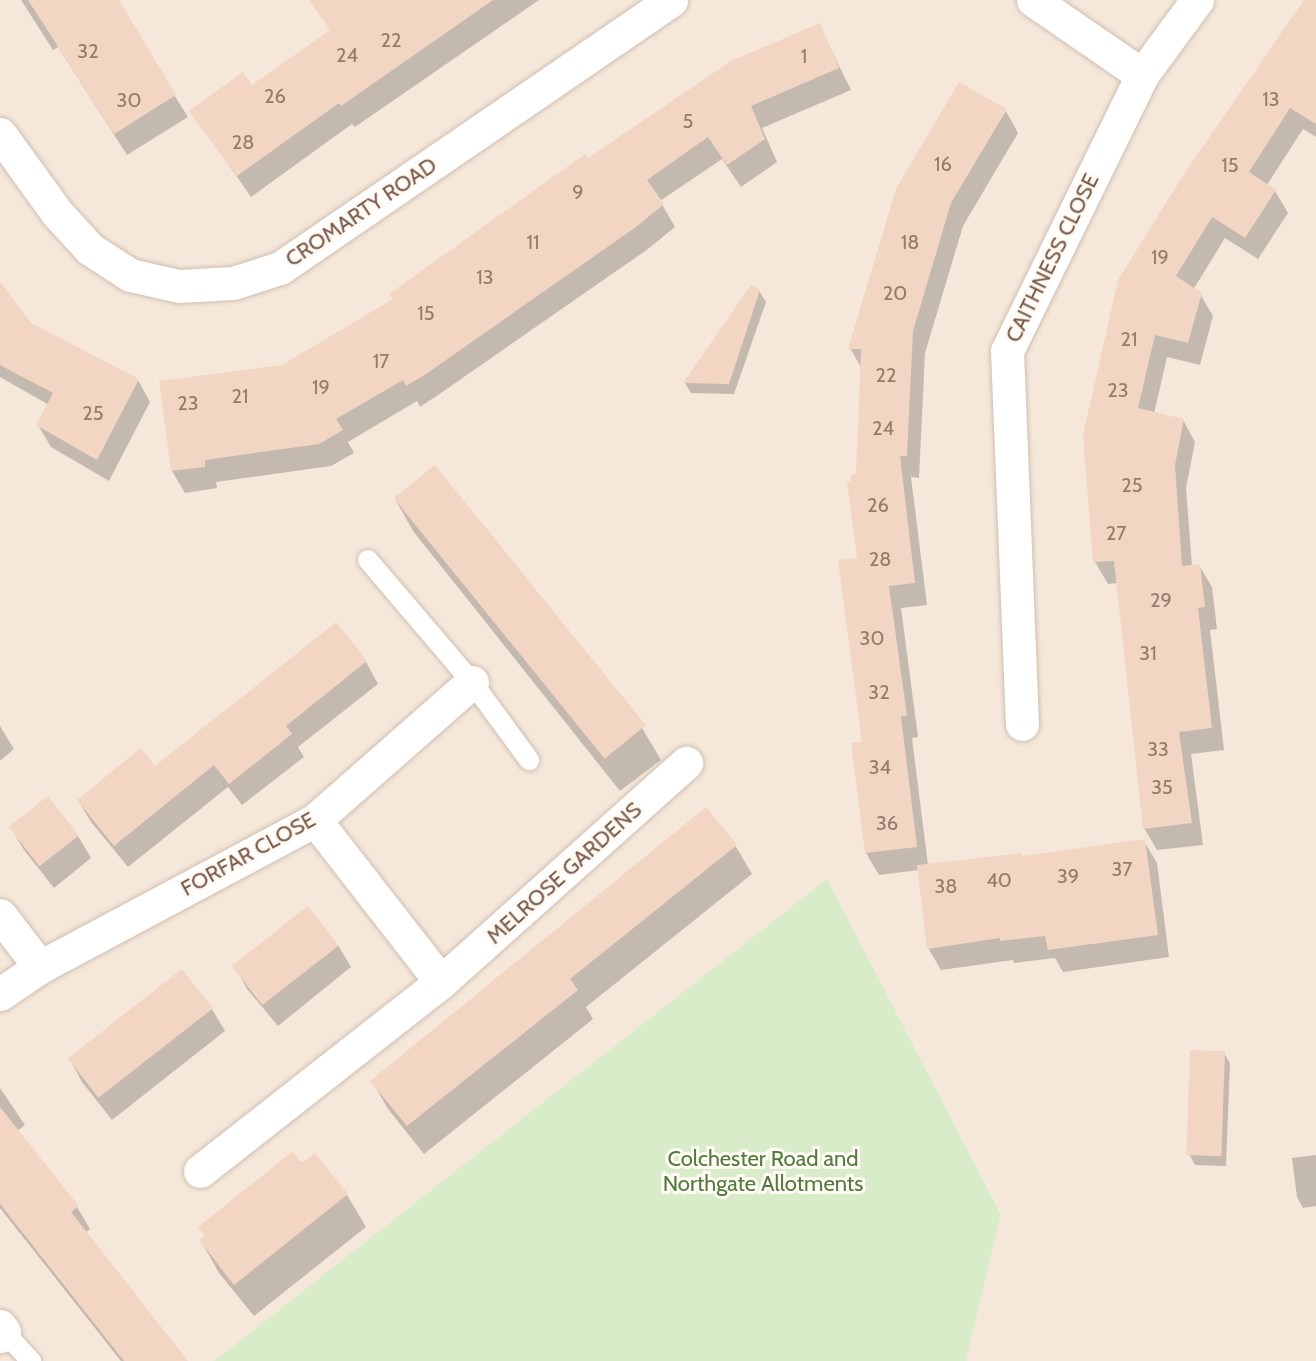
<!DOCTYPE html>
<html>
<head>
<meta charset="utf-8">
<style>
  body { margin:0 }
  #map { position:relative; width:1316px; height:1361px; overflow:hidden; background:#fdf6ec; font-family:Cabin,sans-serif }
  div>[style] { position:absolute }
  .residential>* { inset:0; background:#f5e8da }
  .green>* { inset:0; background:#d8ecc9 }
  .shadow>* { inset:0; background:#0003 }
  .building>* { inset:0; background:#f3d5c3; transform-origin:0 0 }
  .roads { filter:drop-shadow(0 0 2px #d1beb0) drop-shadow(0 0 2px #d1beb0) }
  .service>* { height:20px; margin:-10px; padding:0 10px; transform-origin:10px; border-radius:10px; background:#fff }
  .minor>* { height:33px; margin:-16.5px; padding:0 16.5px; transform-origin:16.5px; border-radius:16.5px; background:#fff }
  span { translate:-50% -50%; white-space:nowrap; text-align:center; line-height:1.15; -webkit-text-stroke:6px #fffaf3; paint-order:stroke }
  .number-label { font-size:20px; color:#987a6a }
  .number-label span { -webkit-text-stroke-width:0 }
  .street-label { font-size:22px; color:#7a5c4d }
  .park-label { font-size:22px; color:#537a41 }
</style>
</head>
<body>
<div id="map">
  <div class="residential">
    <i style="clip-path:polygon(0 0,1316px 0,1316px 1361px,966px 1361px,1001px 1213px,827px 880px,214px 1361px,0 1361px)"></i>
  </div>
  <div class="green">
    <i style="clip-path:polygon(827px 879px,1001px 1214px,966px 1361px,214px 1361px)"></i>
  </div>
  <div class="shadow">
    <i style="clip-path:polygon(21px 0,114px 0,188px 117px,127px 155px,58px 47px,53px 50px)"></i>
    <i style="clip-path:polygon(399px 0,539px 0,355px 127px,352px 124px,251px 197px,191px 111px,252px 87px)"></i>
    <i style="clip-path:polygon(1306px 0,1316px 0,1316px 137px,1303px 129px,1267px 185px,1275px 191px,1288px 213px,1258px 259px,1225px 238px,1193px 290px,1200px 294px,1213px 316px,1200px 365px,1167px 357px,1154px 414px,1183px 420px,1195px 442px,1186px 488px,1192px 566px,1199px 565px,1212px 587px,1217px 629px,1210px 630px,1224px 750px,1191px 754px,1203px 845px,1157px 850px,1144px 828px,1118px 583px,1108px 584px,1095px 562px,1084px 435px,1119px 280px,1269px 51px)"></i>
    <i style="clip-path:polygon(819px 25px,851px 90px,762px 128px,777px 162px,741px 187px,722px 159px,660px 201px,675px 227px,648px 249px,438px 395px,420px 407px,417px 401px,348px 442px,354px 453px,331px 466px,216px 482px,217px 488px,185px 493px,172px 471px,160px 382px,282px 366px,394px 300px,587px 160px)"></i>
    <i style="clip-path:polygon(1006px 111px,1018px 133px,963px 226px,925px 353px,919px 478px,911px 477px,927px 605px,901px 608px,918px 737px,912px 738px,928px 865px,1023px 857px,1144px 841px,1157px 863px,1169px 957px,1063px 972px,1055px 958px,1014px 963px,1013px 960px,941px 970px,928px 948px,919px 870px,879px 875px,866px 853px,852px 744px,863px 743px,859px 559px,853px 482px,858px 476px,862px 369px,850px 348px)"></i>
    <i style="clip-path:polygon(0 285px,30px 324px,138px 380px,150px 402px,109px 481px,51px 447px,38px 425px,49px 405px,0 377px)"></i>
    <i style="clip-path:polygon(759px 291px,766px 302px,734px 394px,691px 393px,685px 383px)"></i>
    <i style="clip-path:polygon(395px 499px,642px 728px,661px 760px,620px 791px,413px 531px)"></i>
    <i style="clip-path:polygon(366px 662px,378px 684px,298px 747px,304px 757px,242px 805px,228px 787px,128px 867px,91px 822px,78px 800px,154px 768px)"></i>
    <i style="clip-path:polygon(0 726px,14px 749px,0 761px)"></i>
    <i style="clip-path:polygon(48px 798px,78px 836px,91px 858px,54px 888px,24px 850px,11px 828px)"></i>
    <i style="clip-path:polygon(735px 845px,752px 874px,586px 1007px,593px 1019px,424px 1154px,388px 1109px,372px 1081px)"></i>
    <i style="clip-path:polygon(338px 945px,351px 967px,278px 1026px,247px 989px,235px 967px)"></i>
    <i style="clip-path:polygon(212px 1009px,225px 1031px,112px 1120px,82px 1082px,70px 1060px)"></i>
    <i style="clip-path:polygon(1224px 1053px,1230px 1063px,1226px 1166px,1195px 1165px,1189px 1154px)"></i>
    <i style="clip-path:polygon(0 1088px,25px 1125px,17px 1131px,77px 1207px,90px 1229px,85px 1233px,186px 1361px,121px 1361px,0 1208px)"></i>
    <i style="clip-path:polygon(315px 1155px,347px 1195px,366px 1227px,254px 1316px,219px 1273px,201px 1241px,206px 1237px,200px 1227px)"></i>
    <i style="clip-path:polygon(1316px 1155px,1316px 1206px,1303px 1208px,1297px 1197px,1292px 1158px)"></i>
  </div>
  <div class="building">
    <i style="clip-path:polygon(28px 0,119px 0,176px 95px,114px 134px)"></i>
    <i style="clip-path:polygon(309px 0,493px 0,341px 106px,339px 103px,237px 176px,189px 111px,243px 72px,252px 85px,330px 30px)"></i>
    <i style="clip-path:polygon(1304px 0,1316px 0,1316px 124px,1290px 108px,1249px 172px,1276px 190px,1245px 238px,1212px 217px,1176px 276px,1202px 293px,1188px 343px,1155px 335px,1138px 408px,1184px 419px,1175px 465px,1182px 566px,1200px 564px,1205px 607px,1198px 608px,1212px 728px,1179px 732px,1192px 823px,1143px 829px,1114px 561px,1093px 562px,1083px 435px,1118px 280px,1184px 174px)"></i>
    <i style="clip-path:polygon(820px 23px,839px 68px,751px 106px,765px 139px,727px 165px,708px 137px,647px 180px,664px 204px,636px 227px,426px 374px,406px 386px,403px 380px,336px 419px,343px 430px,319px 444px,205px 460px,205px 467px,171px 471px,159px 381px,282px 365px,393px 299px,389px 294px,585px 154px,588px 158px,731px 61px)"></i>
    <i style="clip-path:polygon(959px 82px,1007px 109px,951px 203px,913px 331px,907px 456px,900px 456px,915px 583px,889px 586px,907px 716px,901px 716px,917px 847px,865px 853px,851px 743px,862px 742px,838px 560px,857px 558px,847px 482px,851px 481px,851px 475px,856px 474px,861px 349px,848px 349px,896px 189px)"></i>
    <i style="clip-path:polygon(0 282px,31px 323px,139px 379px,97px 460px,36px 425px,53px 393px,0 365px)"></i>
    <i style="clip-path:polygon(751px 285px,760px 290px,729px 384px,683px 383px)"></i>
    <i style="left:435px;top:465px;width:335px;height:53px;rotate:51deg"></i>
    <i style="clip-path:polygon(336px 622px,367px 661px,286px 726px,292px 734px,229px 784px,214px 765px,114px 846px,77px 800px,141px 748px,155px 766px)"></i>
    <i style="left:48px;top:796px;width:50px;height:50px;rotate:52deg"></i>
    <i style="clip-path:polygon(706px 807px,737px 845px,570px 979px,578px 990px,407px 1126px,370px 1081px)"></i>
    <i style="clip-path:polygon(1145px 839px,1158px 935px,1048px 950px,1045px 936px,1000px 941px,1000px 938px,927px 949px,917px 865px,1022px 853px,1022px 856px)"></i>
    <i style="left:308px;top:906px;width:50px;height:97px;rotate:52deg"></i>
    <i style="left:182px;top:969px;width:50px;height:145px;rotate:52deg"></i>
    <i style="left:1190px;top:1050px;width:35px;height:105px;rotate:2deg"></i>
    <i style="clip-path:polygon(0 1107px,79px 1206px,71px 1212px,188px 1361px,124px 1361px,0 1204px)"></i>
    <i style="clip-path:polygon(293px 1151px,302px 1164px,315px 1153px,348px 1194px,234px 1285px,199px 1240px,205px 1236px,198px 1227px)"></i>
  </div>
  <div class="roads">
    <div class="service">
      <i style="left:368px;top:560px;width:160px;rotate:49.6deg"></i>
      <i style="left:472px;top:682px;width:97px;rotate:53.8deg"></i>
      <i style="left:4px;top:1332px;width:40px;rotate:47deg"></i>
    </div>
    <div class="minor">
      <i style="left:1033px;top:0;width:132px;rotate:34.5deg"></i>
      <i style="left:0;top:134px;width:97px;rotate:54.2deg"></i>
      <i style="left:57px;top:213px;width:49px;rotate:47.5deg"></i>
      <i style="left:90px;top:249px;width:48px;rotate:33deg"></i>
      <i style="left:130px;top:275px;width:50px;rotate:12.7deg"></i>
      <i style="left:179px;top:286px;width:54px;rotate:-3.2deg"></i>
      <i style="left:233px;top:283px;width:49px;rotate:-17.7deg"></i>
      <i style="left:280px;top:268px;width:474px;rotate:-34.4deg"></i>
      <i style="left:1022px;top:724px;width:373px;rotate:-92.3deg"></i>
      <i style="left:1007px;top:351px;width:307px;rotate:-63.9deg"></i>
      <i style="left:1142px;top:75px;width:93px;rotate:-53.7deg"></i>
      <i style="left:315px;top:820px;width:205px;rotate:52.1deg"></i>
      <i style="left:0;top:915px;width:66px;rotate:52.4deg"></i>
      <i style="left:0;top:994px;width:48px;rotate:-34deg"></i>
      <i style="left:40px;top:967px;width:312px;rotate:-28.1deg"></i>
      <i style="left:315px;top:820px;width:209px;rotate:-41.3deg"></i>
      <i style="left:200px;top:1171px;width:306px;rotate:-38.1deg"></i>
      <i style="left:441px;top:982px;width:329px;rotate:-41.8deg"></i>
      <i style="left:0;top:1326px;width:7px;rotate:56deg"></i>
      <i style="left:4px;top:1332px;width:6px;rotate:135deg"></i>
    </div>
  </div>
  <div class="number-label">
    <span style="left:391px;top:40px">22</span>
    <span style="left:88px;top:51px">32</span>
    <span style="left:347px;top:55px">24</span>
    <span style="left:804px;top:56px">1</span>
    <span style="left:275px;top:96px">26</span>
    <span style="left:1271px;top:99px">13</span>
    <span style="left:129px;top:100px">30</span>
    <span style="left:688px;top:121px">5</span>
    <span style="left:243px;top:142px">28</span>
    <span style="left:943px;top:164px">16</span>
    <span style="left:1230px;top:165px">15</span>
    <span style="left:578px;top:192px">9</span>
    <span style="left:533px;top:242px">11</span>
    <span style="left:910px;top:242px">18</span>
    <span style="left:1160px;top:257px">19</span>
    <span style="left:485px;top:277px">13</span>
    <span style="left:895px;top:293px">20</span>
    <span style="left:426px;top:313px">15</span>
    <span style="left:1129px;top:339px">21</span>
    <span style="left:381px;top:361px">17</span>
    <span style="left:886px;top:375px">22</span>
    <span style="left:321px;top:387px">19</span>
    <span style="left:1118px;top:390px">23</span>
    <span style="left:240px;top:396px">21</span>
    <span style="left:188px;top:403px">23</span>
    <span style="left:93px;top:413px">25</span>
    <span style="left:883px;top:428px">24</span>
    <span style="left:1132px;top:485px">25</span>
    <span style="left:878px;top:505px">26</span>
    <span style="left:1116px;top:533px">27</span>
    <span style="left:880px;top:559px">28</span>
    <span style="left:1161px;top:600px">29</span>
    <span style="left:872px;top:638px">30</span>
    <span style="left:1148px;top:653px">31</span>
    <span style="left:879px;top:692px">32</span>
    <span style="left:1158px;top:749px">33</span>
    <span style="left:880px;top:767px">34</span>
    <span style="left:1162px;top:787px">35</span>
    <span style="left:887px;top:823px">36</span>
    <span style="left:1122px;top:869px">37</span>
    <span style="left:1068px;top:876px">39</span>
    <span style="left:999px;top:880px">40</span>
    <span style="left:946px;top:886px">38</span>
  </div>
  <div class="street-label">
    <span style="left:361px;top:212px;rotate:-34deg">CROMARTY ROAD</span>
    <span style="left:1052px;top:258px;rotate:-64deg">CAITHNESS CLOSE</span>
    <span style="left:248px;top:854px;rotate:-29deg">FORFAR CLOSE</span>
    <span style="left:564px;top:873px;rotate:-42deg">MELROSE GARDENS</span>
  </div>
  <div class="park-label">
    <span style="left:763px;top:1171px">Colchester Road and<br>Northgate Allotments</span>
  </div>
</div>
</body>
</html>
